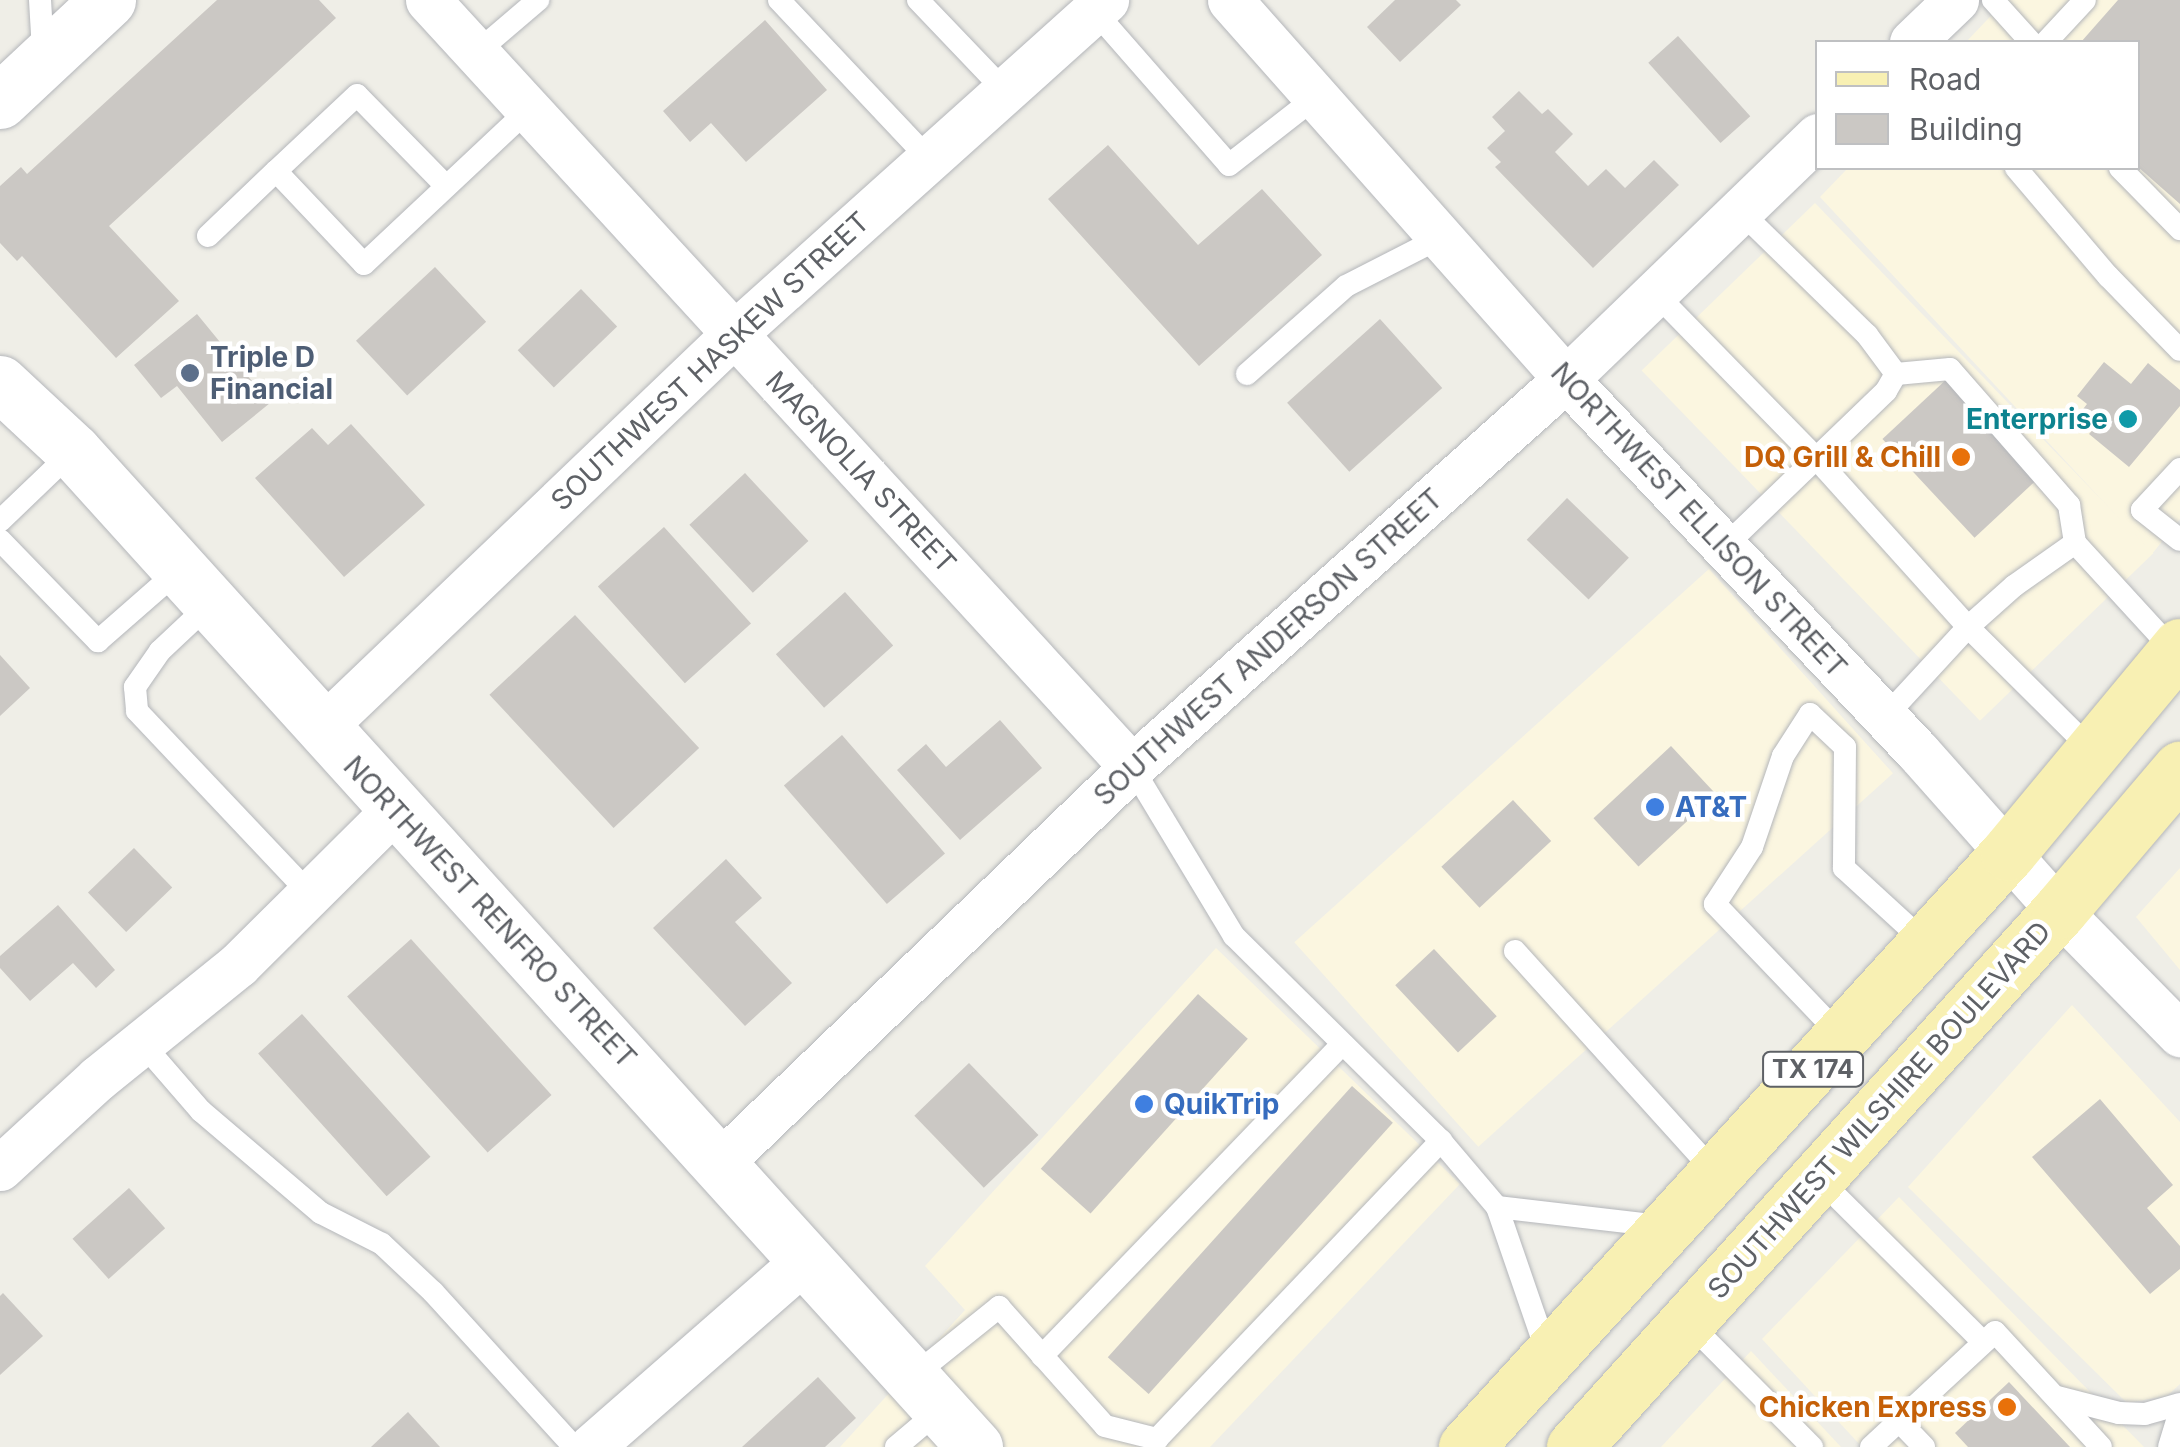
<!DOCTYPE html>
<html>
<head>
<meta charset="utf-8">
<style>
  body { margin:0 }
  #map { position:relative; width:2180px; height:1447px; overflow:hidden; background:#efeee7; font-family:Inter,sans-serif }
  div>[style] { position:absolute }
  .commercial>* { inset:0; background:#fbf6e0; transform-origin:0 0 }
  .building>* { inset:0; background:#cbc8c4; transform-origin:0 0 }
  .roads { filter:drop-shadow(0 0 2px #b4b6ba) drop-shadow(0 0 2px #b4b6ba) }
  .service>* { height:22px; margin:-11px; padding:0 11px; transform-origin:11px; border-radius:11px; background:#fff }
  .minor>* { height:45px; margin:-22.5px; padding:0 22.5px; transform-origin:22.5px; border-radius:22.5px; background:#fff }
  .tertiary>* { height:55px; margin:-27.5px; padding:0 27.5px; transform-origin:27.5px; border-radius:27.5px; background:#fff }
  .secondary>* { height:55px; margin:-27.5px; padding:0 27.5px; transform-origin:27.5px; border-radius:27.5px; background:#fff }
  .primary>* { height:55px; margin:-27.5px; padding:0 27.5px; transform-origin:27.5px; border-radius:27.5px; background:#f8f0b3 }
  .dots>* { width:28px; height:28px; translate:-50% -50%; box-sizing:border-box; border:5px solid #fff; border-radius:50% }
  span { translate:-50% -50%; white-space:nowrap; text-align:center; line-height:1.15; -webkit-text-stroke:9px #fff; paint-order:stroke }
  .shield-label span { padding:2px 8px; background:#fff; border:2px solid; border-radius:8px; -webkit-text-stroke-width:0 }
  .shield-label { font-size:25px; color:#5e6166; font-weight:700 }
  .service-label { font-size:28px; color:#4e5e75; font-weight:700 }
  .left { translate:0 -50%; text-align:left }
  .street-label { font-size:28px; color:#5e6166 }
  .culture-label { font-size:28px; color:#0d838f; font-weight:700 }
  .right { translate:-100% -50%; text-align:right }
  .food-label { font-size:28px; color:#c56008; font-weight:700 }
  .shop-label { font-size:28px; color:#366cbe; font-weight:700 }
  .legend { position:absolute; left:1815px; top:40px; width:325px; height:130px; box-sizing:border-box; background:#fff; border:2px solid #bfc0c2; margin:0; padding:12px 18px; list-style:none; font-size:30px; color:#5e6166 }
  .legend li { display:flex; align-items:center; gap:20px; height:50px }
  .legend b { width:50px; border:2px solid #bfc0c2 }
</style>
</head>
<body>
<div id="map">
  <div class="commercial">
    <i style="clip-path:polygon(2006px 0,2180px 0,2180px 519px,2152px 554px,1820px 197px,1848px 168px,2138px 168px,2138px 42px,1966px 42px)"></i>
    <i style="left:1815px;top:203px;width:487px;height:241px;rotate:46deg"></i>
    <i style="left:1709px;top:569px;width:275px;height:558px;rotate:48deg"></i>
    <i style="clip-path:polygon(2180px 868px,2180px 970px,2136px 917px)"></i>
    <i style="clip-path:polygon(1216px 948px,1460px 1184px,1210px 1447px,840px 1447px,965px 1310px,925px 1266px)"></i>
    <i style="clip-path:polygon(2072px 1005px,2180px 1122px,2180px 1384px,2167px 1396px,2127px 1403px,1908px 1187px)"></i>
    <i style="clip-path:polygon(1899px 1197px,2144px 1447px,1862px 1447px,1762px 1339px)"></i>
    <i style="clip-path:polygon(1751px 1351px,1841px 1447px,1661px 1447px)"></i>
  </div>
  <div class="building">
    <i style="clip-path:polygon(217px 0,319px 0,336px 18px,109px 226px,179px 301px,116px 358px,22px 256px,17px 261px,0 243px,0 186px,21px 167px,27px 174px)"></i>
    <i style="clip-path:polygon(1395px 0,1456px 0,1461px 5px,1400px 62px,1367px 27px)"></i>
    <i style="clip-path:polygon(2118px 0,2180px 0,2180px 204px,2138px 167px,2138px 42px,2081px 42px)"></i>
    <i style="clip-path:polygon(765px 20px,827px 90px,746px 162px,711px 123px,690px 142px,663px 111px)"></i>
    <i style="left:1678px;top:36px;width:108px;height:40px;rotate:48deg"></i>
    <i style="clip-path:polygon(1519px 91px,1542px 114px,1548px 109px,1573px 134px,1555px 152px,1588px 186px,1606px 169px,1625px 188px,1654px 160px,1679px 185px,1593px 268px,1495px 167px,1501px 162px,1487px 148px,1505px 131px,1492px 117px)"></i>
    <i style="clip-path:polygon(1108px 145px,1198px 245px,1262px 189px,1322px 255px,1199px 366px,1048px 199px)"></i>
    <i style="left:435px;top:267px;width:75px;height:108px;rotate:47deg"></i>
    <i style="left:581px;top:289px;width:52px;height:88px;rotate:46deg"></i>
    <i style="clip-path:polygon(197px 314px,270px 403px,222px 442px,177px 386px,161px 398px,134px 365px)"></i>
    <i style="left:1380px;top:319px;width:93px;height:125px;rotate:48deg"></i>
    <i style="clip-path:polygon(2104px 362px,2131px 384px,2148px 363px,2180px 390px,2180px 406px,2129px 467px,2089px 434px,2096px 426px,2080px 413px,2087px 404px,2077px 396px)"></i>
    <i style="left:1949px;top:377px;width:135px;height:91px;rotate:47deg"></i>
    <i style="clip-path:polygon(351px 424px,425px 505px,344px 577px,255px 478px,312px 428px,328px 445px)"></i>
    <i style="left:745px;top:473px;width:93px;height:76px;rotate:47deg"></i>
    <i style="left:1567px;top:498px;width:86px;height:58px;rotate:44deg"></i>
    <i style="left:664px;top:527px;width:130px;height:89px;rotate:48deg"></i>
    <i style="left:845px;top:592px;width:72px;height:93px;rotate:48deg"></i>
    <i style="left:575px;top:615px;width:182px;height:117px;rotate:47deg"></i>
    <i style="clip-path:polygon(0 655px,30px 688px,0 716px)"></i>
    <i style="clip-path:polygon(1000px 720px,1042px 768px,960px 840px,897px 770px,926px 744px,946px 767px)"></i>
    <i style="left:842px;top:735px;width:157px;height:77px;rotate:49deg"></i>
    <i style="left:1671px;top:746px;width:66px;height:106px;rotate:47deg"></i>
    <i style="left:1513px;top:800px;width:56px;height:98px;rotate:47deg"></i>
    <i style="left:134px;top:848px;width:55px;height:64px;rotate:46deg"></i>
    <i style="clip-path:polygon(726px 859px,762px 898px,735px 922px,792px 983px,745px 1026px,653px 928px)"></i>
    <i style="clip-path:polygon(58px 905px,115px 970px,96px 988px,73px 963px,30px 1001px,0 968px,0 956px)"></i>
    <i style="left:411px;top:939px;width:210px;height:86px;rotate:48deg"></i>
    <i style="left:1434px;top:949px;width:92px;height:53px;rotate:47deg"></i>
    <i style="left:1198px;top:994px;width:67px;height:235px;rotate:42deg"></i>
    <i style="left:302px;top:1014px;width:192px;height:59px;rotate:48deg"></i>
    <i style="left:969px;top:1063px;width:100px;height:76px;rotate:46deg"></i>
    <i style="left:1352px;top:1086px;width:55px;height:365px;rotate:42deg"></i>
    <i style="clip-path:polygon(2100px 1099px,2173px 1185px,2147px 1208px,2180px 1246px,2180px 1269px,2150px 1294px,2032px 1157px)"></i>
    <i style="left:129px;top:1188px;width:54px;height:76px;rotate:48deg"></i>
    <i style="clip-path:polygon(3px 1293px,43px 1336px,0 1375px,0 1296px)"></i>
    <i style="clip-path:polygon(818px 1377px,856px 1418px,825px 1447px,742px 1447px)"></i>
    <i style="clip-path:polygon(2009px 1382px,2070px 1447px,1968px 1447px,1955px 1433px)"></i>
    <i style="clip-path:polygon(408px 1412px,440px 1447px,371px 1447px)"></i>
  </div>
  <div class="roads">
    <div class="service">
      <i style="left:40px;top:0;width:51px;rotate:86.6deg"></i>
      <i style="left:779px;top:0;width:219px;rotate:46.7deg"></i>
      <i style="left:918px;top:0;width:126px;rotate:46.3deg"></i>
      <i style="left:1993px;top:0;width:57px;rotate:47.9deg"></i>
      <i style="left:1090px;top:6px;width:211px;rotate:48.8deg"></i>
      <i style="left:1229px;top:165px;width:110px;rotate:-38deg"></i>
      <i style="left:2046px;top:42px;width:57px;rotate:-47.1deg"></i>
      <i style="left:476px;top:53px;width:82px;rotate:-40.5deg"></i>
      <i style="left:2016px;top:168px;width:142px;rotate:49.6deg"></i>
      <i style="left:2108px;top:276px;width:103px;rotate:45.8deg"></i>
      <i style="left:2120px;top:168px;width:86px;rotate:45.5deg"></i>
      <i style="left:446px;top:186px;width:127px;rotate:-134.4deg"></i>
      <i style="left:357px;top:95px;width:111px;rotate:136.8deg"></i>
      <i style="left:276px;top:171px;width:128px;rotate:46.6deg"></i>
      <i style="left:364px;top:264px;width:225px;rotate:-43.2deg"></i>
      <i style="left:208px;top:236px;width:94px;rotate:-43.7deg"></i>
      <i style="left:1655px;top:293px;width:229px;rotate:45.7deg"></i>
      <i style="left:1815px;top:457px;width:229px;rotate:48deg"></i>
      <i style="left:1968px;top:627px;width:176px;rotate:44.8deg"></i>
      <i style="left:1247px;top:374px;width:132px;rotate:-41.6deg"></i>
      <i style="left:1346px;top:286px;width:106px;rotate:-27.1deg"></i>
      <i style="left:1896px;top:374px;width:54px;rotate:-5.3deg"></i>
      <i style="left:1950px;top:369px;width:181px;rotate:48.8deg"></i>
      <i style="left:2069px;top:505px;width:38px;rotate:81deg"></i>
      <i style="left:2075px;top:543px;width:148px;rotate:47.5deg"></i>
      <i style="left:2180px;top:469px;width:56px;rotate:132.8deg"></i>
      <i style="left:2142px;top:510px;width:48px;rotate:38.3deg"></i>
      <i style="left:0;top:521px;width:101px;rotate:-43.8deg"></i>
      <i style="left:0;top:540px;width:141px;rotate:45.9deg"></i>
      <i style="left:98px;top:641px;width:108px;rotate:-41.2deg"></i>
      <i style="left:1724px;top:547px;width:225px;rotate:-43.9deg"></i>
      <i style="left:1886px;top:391px;width:20px;rotate:-60deg"></i>
      <i style="left:1896px;top:374px;width:49px;rotate:-126.6deg"></i>
      <i style="left:1867px;top:335px;width:176px;rotate:-135.7deg"></i>
      <i style="left:210px;top:604px;width:69px;rotate:136.8deg"></i>
      <i style="left:160px;top:651px;width:44px;rotate:124.8deg"></i>
      <i style="left:135px;top:687px;width:24px;rotate:85deg"></i>
      <i style="left:137px;top:711px;width:252px;rotate:46.6deg"></i>
      <i style="left:1885px;top:717px;width:122px;rotate:-47.3deg"></i>
      <i style="left:1968px;top:627px;width:62px;rotate:-41.7deg"></i>
      <i style="left:2014px;top:586px;width:75px;rotate:-35.2deg"></i>
      <i style="left:1132px;top:767px;width:197px;rotate:58.9deg"></i>
      <i style="left:1234px;top:936px;width:291px;rotate:44.7deg"></i>
      <i style="left:1441px;top:1141px;width:87px;rotate:49.7deg"></i>
      <i style="left:1497px;top:1207px;width:157px;rotate:71deg"></i>
      <i style="left:1515px;top:951px;width:298px;rotate:47.9deg"></i>
      <i style="left:1842px;top:1037px;width:184px;rotate:-133.7deg"></i>
      <i style="left:1715px;top:904px;width:68px;rotate:-57deg"></i>
      <i style="left:1752px;top:847px;width:96px;rotate:-71.2deg"></i>
      <i style="left:1783px;top:756px;width:50px;rotate:-57.3deg"></i>
      <i style="left:1810px;top:714px;width:48px;rotate:43.3deg"></i>
      <i style="left:1845px;top:747px;width:121px;rotate:90.5deg"></i>
      <i style="left:1844px;top:868px;width:113px;rotate:42.5deg"></i>
      <i style="left:142px;top:1043px;width:90px;rotate:49.1deg"></i>
      <i style="left:201px;top:1111px;width:157px;rotate:40.4deg"></i>
      <i style="left:321px;top:1213px;width:68px;rotate:26.9deg"></i>
      <i style="left:382px;top:1244px;width:70px;rotate:43.3deg"></i>
      <i style="left:433px;top:1292px;width:210px;rotate:47.7deg"></i>
      <i style="left:1818px;top:1178px;width:233px;rotate:44.8deg"></i>
      <i style="left:1497px;top:1207px;width:166px;rotate:6.6deg"></i>
      <i style="left:1688px;top:1322px;width:176px;rotate:45.2deg"></i>
      <i style="left:1042px;top:1356px;width:433px;rotate:-46.1deg"></i>
      <i style="left:912px;top:1377px;width:112px;rotate:-38.8deg"></i>
      <i style="left:999px;top:1307px;width:159px;rotate:48.3deg"></i>
      <i style="left:1105px;top:1426px;width:54px;rotate:14deg"></i>
      <i style="left:1157px;top:1439px;width:412px;rotate:-46.4deg"></i>
      <i style="left:2057px;top:1397px;width:64px;rotate:14.5deg"></i>
      <i style="left:2119px;top:1413px;width:26px;rotate:2deg"></i>
      <i style="left:2145px;top:1414px;width:36px;rotate:-16deg"></i>
      <i style="left:1899px;top:1421px;width:36px;rotate:46deg"></i>
      <i style="left:896px;top:1447px;width:59px;rotate:-40.2deg"></i>
      <i style="left:1871px;top:1447px;width:169px;rotate:-42.8deg"></i>
      <i style="left:1995px;top:1332px;width:156px;rotate:47.3deg"></i>
      <i style="left:2169px;top:1447px;width:37px;rotate:-73deg"></i>
    </div>
    <div class="minor">
      <i style="left:428px;top:0;width:1041px;rotate:47.45deg"></i>
      <i style="left:1230px;top:0;width:506px;rotate:48.44deg"></i>
      <i style="left:1566px;top:379px;width:513px;rotate:46.66deg"></i>
      <i style="left:1918px;top:752px;width:213px;rotate:48.4deg"></i>
      <i style="left:2059px;top:911px;width:173px;rotate:45.5deg"></i>
      <i style="left:1912px;top:42px;width:61px;rotate:-43.7deg"></i>
      <i style="left:321px;top:729px;width:571px;rotate:-43.72deg"></i>
      <i style="left:734px;top:334px;width:500px;rotate:-41.9deg"></i>
      <i style="left:721px;top:1162px;width:570px;rotate:-43.86deg"></i>
      <i style="left:1132px;top:767px;width:582px;rotate:-41.8deg"></i>
      <i style="left:1566px;top:379px;width:350px;rotate:-44deg"></i>
      <i style="left:0;top:1168px;width:133px;rotate:-42.6deg"></i>
      <i style="left:98px;top:1078px;width:180px;rotate:-38.9deg"></i>
      <i style="left:238px;top:965px;width:221px;rotate:-44.8deg"></i>
      <i style="left:591px;top:1447px;width:287px;rotate:-41.2deg"></i>
    </div>
    <div class="tertiary">
      <i style="left:0;top:101px;width:148px;rotate:-43.1deg"></i>
    </div>
    <div class="secondary">
      <i style="left:0;top:383px;width:100px;rotate:43deg"></i>
      <i style="left:73px;top:451px;width:1344px;rotate:47.84deg"></i>
    </div>
    <div class="primary">
      <i style="left:1466px;top:1447px;width:804px;rotate:-47.62deg"></i>
      <i style="left:2008px;top:853px;width:269px;rotate:-50.3deg"></i>
      <i style="left:1574px;top:1447px;width:723px;rotate:-47.86deg"></i>
      <i style="left:2059px;top:911px;width:187px;rotate:-49.6deg"></i>
    </div>
  </div>
  <div class="dots">
    <i style="left:190px;top:373px;background:#5c6f8a"></i>
    <i style="left:2128px;top:419px;background:#0f9aa8"></i>
    <i style="left:1961px;top:457px;background:#e8710a"></i>
    <i style="left:1655px;top:807px;background:#3f7fe0"></i>
    <i style="left:1144px;top:1104px;background:#3f7fe0"></i>
    <i style="left:2007px;top:1407px;background:#e8710a"></i>
  </div>
  <div class="shield-label">
    <span style="left:1813px;top:1069px">TX 174</span>
  </div>
  <div class="service-label">
    <span class="left" style="left:210px;top:373px">Triple D<br>Financial</span>
  </div>
  <div class="street-label">
    <span style="left:710px;top:361px;rotate:-43deg">SOUTHWEST HASKEW STREET</span>
    <span style="left:861px;top:472px;rotate:47deg">MAGNOLIA STREET</span>
    <span style="left:1699px;top:520px;rotate:47deg">NORTHWEST ELLISON STREET</span>
    <span style="left:1268px;top:647px;rotate:-42deg">SOUTHWEST ANDERSON STREET</span>
    <span style="left:490px;top:912px;rotate:47deg">NORTHWEST RENFRO STREET</span>
    <span style="left:1879px;top:1110px;rotate:-48deg">SOUTHWEST WILSHIRE BOULEVARD</span>
  </div>
  <div class="culture-label">
    <span class="right" style="left:2108px;top:419px">Enterprise</span>
  </div>
  <div class="food-label">
    <span class="right" style="left:1941px;top:457px">DQ Grill &amp; Chill</span>
    <span class="right" style="left:1987px;top:1407px">Chicken Express</span>
  </div>
  <div class="shop-label">
    <span class="left" style="left:1675px;top:807px">AT&amp;T</span>
    <span class="left" style="left:1164px;top:1104px">QuikTrip</span>
  </div>
  <ul class="legend">
  <li><b style="height:12px;background:#f8f0b3"></b>Road</li>
  <li><b style="height:28px;background:#cbc8c4"></b>Building</li>
  </ul>
</div>
</body>
</html>
